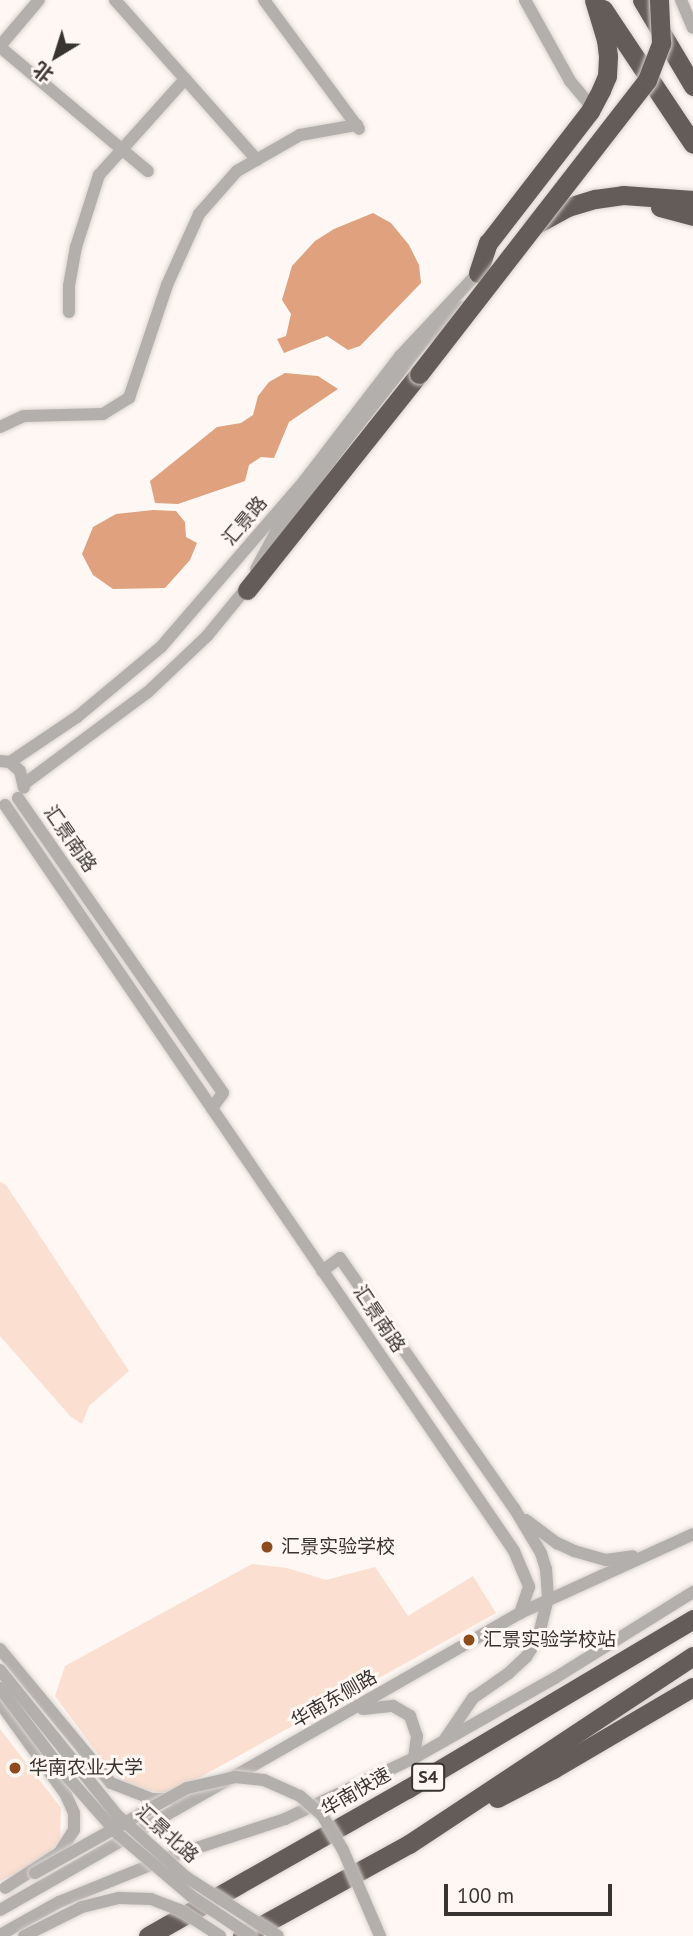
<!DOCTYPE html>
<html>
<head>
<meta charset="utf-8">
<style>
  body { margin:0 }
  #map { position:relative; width:693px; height:1936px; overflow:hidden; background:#fef7f3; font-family:"PT Sans","Noto Sans SC",sans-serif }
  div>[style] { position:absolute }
  .green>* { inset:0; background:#fbdfd0 }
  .water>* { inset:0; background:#dfa17e }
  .roads { filter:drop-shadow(0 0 2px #dad4d0) drop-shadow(0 0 2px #dad4d0) }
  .minor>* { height:12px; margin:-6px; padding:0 6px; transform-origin:6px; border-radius:6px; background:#b3afad }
  .highway>* { height:19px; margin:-9.5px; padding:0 9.5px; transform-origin:9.5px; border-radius:9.5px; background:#645c58 }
  .bridges { filter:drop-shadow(0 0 2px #dad4d0) drop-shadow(0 0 2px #dad4d0) }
  .minor-bridge>* { height:12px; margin:-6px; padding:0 6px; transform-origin:6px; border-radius:6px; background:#b3afad }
  .highway-bridge>* { height:19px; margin:-9.5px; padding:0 9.5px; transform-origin:9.5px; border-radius:9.5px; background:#645c58 }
  .dots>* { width:19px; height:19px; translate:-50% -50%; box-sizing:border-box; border:4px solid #fef7f3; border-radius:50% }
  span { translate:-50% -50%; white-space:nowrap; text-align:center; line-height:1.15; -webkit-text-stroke:6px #fef7f3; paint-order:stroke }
  .shield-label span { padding:2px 5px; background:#fef7f3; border:2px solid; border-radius:5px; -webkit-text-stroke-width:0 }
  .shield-label { font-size:18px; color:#383432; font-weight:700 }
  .street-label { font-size:19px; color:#383432 }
  .poi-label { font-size:19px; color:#383432 }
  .left { translate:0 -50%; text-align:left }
  .north { position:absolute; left:21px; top:21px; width:70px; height:70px; -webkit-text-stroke:5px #fef7f3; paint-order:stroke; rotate:218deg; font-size:19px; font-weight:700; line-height:28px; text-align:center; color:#383432 }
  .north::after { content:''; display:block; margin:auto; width:24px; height:32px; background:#383432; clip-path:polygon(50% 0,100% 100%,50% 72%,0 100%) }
  .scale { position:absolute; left:444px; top:1884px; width:168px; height:32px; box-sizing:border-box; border:4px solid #383432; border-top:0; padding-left:9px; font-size:21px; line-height:24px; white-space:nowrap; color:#383432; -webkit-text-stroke:5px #fef7f3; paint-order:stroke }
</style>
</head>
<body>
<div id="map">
  <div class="green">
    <i style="clip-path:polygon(0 1182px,6px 1185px,129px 1371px,89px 1406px,82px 1424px,71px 1417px,0 1336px)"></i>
    <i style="clip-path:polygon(252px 1564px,287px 1568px,326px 1580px,375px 1567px,408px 1616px,473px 1576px,496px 1613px,170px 1794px,136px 1788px,119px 1778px,101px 1758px,55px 1696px,65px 1666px)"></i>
    <i style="clip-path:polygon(0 1729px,61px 1808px,60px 1840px,40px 1863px,0 1881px)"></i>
  </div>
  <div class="water">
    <i style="clip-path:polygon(373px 213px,391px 223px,409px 245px,419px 265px,421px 283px,360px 346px,348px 350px,327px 336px,284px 353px,277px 339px,286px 336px,291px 314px,282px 300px,292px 266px,315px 241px,334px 229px)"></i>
    <i style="clip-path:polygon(285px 373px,318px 376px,338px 389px,289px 422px,274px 458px,261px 457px,249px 465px,245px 481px,178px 504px,155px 503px,150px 481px,217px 427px,241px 423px,253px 415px,258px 396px,269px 382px)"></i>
    <i style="clip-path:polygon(153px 510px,176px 511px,185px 522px,186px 537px,197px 543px,190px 560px,165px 588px,113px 589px,93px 575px,82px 554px,93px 527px,116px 514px)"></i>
  </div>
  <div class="roads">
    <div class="minor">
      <i style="left:115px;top:0;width:214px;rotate:48.4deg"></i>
      <i style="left:264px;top:0;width:160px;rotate:53.6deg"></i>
      <i style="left:525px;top:0;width:93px;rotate:60.9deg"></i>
      <i style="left:570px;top:81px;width:34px;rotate:50deg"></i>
      <i style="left:681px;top:0;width:30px;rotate:67deg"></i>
      <i style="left:0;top:46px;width:60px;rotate:-49.7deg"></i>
      <i style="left:0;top:47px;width:193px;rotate:40deg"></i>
      <i style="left:69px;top:312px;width:26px;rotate:-90deg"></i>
      <i style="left:69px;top:286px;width:40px;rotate:-80deg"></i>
      <i style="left:76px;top:247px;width:76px;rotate:-72.3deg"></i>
      <i style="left:99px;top:175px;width:129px;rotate:-48.1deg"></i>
      <i style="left:0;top:427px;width:26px;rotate:-25deg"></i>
      <i style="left:24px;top:416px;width:79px;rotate:-1.5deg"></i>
      <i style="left:103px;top:414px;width:31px;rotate:-32deg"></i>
      <i style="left:129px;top:398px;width:119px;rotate:-71.4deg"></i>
      <i style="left:167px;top:285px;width:78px;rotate:-65.7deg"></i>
      <i style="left:199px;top:214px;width:57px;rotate:-48.5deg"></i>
      <i style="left:237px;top:171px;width:73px;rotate:-29.7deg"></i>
      <i style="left:300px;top:135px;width:58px;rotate:-10deg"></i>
      <i style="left:256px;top:569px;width:44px;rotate:-61.7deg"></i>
      <i style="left:277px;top:530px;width:131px;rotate:-52.4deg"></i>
      <i style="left:357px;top:426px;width:108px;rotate:-51.8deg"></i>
      <i style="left:424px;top:341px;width:51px;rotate:-41.8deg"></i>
      <i style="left:0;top:761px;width:10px;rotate:6deg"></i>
      <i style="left:10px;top:762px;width:13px;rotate:42deg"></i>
      <i style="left:20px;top:771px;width:17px;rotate:77deg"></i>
      <i style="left:10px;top:762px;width:81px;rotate:-33.9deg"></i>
      <i style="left:77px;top:717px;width:109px;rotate:-39.8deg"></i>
      <i style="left:161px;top:647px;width:221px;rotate:-49.2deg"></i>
      <i style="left:305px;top:480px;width:156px;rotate:-52.5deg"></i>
      <i style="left:400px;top:356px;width:114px;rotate:-46.8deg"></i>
      <i style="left:24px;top:784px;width:154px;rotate:-36.6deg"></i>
      <i style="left:148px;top:692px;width:81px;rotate:-43.5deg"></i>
      <i style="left:207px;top:636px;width:65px;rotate:-50.6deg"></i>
      <i style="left:18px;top:798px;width:359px;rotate:55.2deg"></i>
      <i style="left:223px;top:1093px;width:19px;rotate:126deg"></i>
      <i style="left:5px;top:805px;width:903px;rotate:55.69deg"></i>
      <i style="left:514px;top:1551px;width:39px;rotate:67deg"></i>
      <i style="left:529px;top:1587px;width:28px;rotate:109deg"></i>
      <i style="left:322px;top:1271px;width:22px;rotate:-36deg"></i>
      <i style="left:340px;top:1258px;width:305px;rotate:55.2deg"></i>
      <i style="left:514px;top:1508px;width:52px;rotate:59deg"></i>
      <i style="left:541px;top:1553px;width:17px;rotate:73deg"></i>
      <i style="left:546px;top:1569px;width:29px;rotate:86deg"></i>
      <i style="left:548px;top:1598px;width:41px;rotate:104deg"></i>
      <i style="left:538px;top:1638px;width:22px;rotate:122deg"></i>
      <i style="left:526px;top:1657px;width:23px;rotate:137deg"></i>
      <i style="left:509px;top:1673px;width:44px;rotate:145.2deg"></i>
      <i style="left:473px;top:1698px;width:50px;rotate:124.3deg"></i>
      <i style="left:526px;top:1520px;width:39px;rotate:37deg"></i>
      <i style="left:557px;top:1543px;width:19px;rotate:25deg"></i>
      <i style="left:574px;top:1551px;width:33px;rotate:16deg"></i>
      <i style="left:606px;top:1560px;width:27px;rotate:-8deg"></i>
      <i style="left:0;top:1649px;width:174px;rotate:50.4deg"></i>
      <i style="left:111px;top:1783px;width:44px;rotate:21.3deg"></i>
      <i style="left:152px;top:1799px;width:27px"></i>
      <i style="left:179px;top:1799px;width:20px;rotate:-20deg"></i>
      <i style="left:0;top:1703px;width:113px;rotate:54.3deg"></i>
      <i style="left:66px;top:1795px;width:20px;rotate:66deg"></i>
      <i style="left:74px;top:1813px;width:17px;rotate:90deg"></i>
      <i style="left:74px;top:1830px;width:27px;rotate:123deg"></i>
      <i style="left:59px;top:1853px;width:64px;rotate:147.1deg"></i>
      <i style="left:363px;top:1709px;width:30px;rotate:-6deg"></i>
      <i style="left:393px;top:1706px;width:20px;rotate:30deg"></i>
      <i style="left:410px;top:1716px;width:21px;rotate:71deg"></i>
      <i style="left:417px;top:1736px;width:22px;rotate:98deg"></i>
      <i style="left:0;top:1910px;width:599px;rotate:-29.73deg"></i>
      <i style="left:520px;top:1613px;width:190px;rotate:-24.5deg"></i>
      <i style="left:0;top:1935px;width:68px;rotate:-29.2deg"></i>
      <i style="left:59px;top:1902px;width:128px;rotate:-22deg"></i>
      <i style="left:178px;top:1854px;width:113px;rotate:-18.1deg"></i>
      <i style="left:285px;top:1819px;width:143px;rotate:-25.3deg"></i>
      <i style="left:414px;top:1758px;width:162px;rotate:-29.6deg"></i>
      <i style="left:555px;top:1678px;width:163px;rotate:-31.9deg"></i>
    </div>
    <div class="highway">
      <i style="left:642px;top:0;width:100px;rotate:59.3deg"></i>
      <i style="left:603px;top:9px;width:162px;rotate:56.3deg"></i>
      <i style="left:660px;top:207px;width:34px;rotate:15deg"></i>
      <i style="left:535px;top:225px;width:38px;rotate:-29deg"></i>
      <i style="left:568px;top:207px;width:28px;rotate:-17deg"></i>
      <i style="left:595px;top:199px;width:28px;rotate:-8deg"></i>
      <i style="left:623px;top:195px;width:70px;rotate:4.1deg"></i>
      <i style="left:478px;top:273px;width:32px;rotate:-72deg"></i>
      <i style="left:488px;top:243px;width:167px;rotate:-52.3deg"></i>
      <i style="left:590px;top:111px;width:24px;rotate:-62deg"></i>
      <i style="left:601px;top:90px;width:15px;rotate:-67deg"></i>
      <i style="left:607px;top:76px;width:20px;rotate:-87deg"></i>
      <i style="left:608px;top:56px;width:16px;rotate:-97deg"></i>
      <i style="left:606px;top:40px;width:42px;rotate:-106.7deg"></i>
      <i style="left:247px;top:590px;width:276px;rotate:-51.5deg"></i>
      <i style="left:497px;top:1798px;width:63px;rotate:-27.4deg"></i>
      <i style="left:553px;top:1769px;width:162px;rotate:-30.4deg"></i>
      <i style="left:148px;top:1936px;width:298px;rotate:-29.6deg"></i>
      <i style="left:407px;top:1789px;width:333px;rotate:-30.7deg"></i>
      <i style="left:242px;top:1936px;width:191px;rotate:-28.9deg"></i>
      <i style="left:409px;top:1844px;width:341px;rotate:-33.5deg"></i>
    </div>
  </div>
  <div class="bridges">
    <div class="minor-bridge">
      <i style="left:0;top:1670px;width:186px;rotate:51.1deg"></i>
      <i style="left:117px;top:1815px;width:93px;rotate:41.9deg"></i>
      <i style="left:186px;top:1877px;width:109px;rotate:32.7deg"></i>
      <i style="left:0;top:1688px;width:106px;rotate:53deg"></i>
      <i style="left:64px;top:1773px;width:81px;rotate:48.5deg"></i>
      <i style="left:118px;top:1834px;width:96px;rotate:40.3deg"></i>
      <i style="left:191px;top:1896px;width:72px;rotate:33.7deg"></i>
      <i style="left:35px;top:1873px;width:174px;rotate:-29.2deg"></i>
      <i style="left:187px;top:1788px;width:49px;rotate:-12.9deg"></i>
      <i style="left:235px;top:1777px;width:29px;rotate:6deg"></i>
      <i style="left:264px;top:1780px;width:39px;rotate:24deg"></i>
      <i style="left:300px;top:1796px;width:29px;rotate:41deg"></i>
      <i style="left:322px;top:1815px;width:41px;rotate:59deg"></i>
      <i style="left:343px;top:1850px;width:94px;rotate:66.7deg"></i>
      <i style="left:24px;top:1936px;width:65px;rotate:-26.6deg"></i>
      <i style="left:82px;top:1907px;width:38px;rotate:-14deg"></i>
      <i style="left:119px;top:1898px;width:32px;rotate:2deg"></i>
      <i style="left:151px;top:1899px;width:31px;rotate:21deg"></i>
      <i style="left:180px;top:1910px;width:48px;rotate:33deg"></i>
    </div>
    <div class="highway-bridge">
      <i style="left:419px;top:374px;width:372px;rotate:-52.2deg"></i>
      <i style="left:647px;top:80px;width:40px;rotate:-69deg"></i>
      <i style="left:661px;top:43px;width:43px;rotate:-92.7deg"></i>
    </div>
  </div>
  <div class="dots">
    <i style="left:267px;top:1547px;background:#8d4a1c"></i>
    <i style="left:469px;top:1640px;background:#8d4a1c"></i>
    <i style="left:15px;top:1768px;background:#8d4a1c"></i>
  </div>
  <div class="shield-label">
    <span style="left:428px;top:1777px">S4</span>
  </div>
  <div class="street-label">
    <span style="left:245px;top:521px;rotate:-50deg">汇景路</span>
    <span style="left:70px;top:839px;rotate:55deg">汇景南路</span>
    <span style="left:379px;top:1319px;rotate:56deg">汇景南路</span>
    <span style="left:334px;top:1699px;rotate:-30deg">华南东侧路</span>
    <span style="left:356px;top:1792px;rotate:-30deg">华南快速</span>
    <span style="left:167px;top:1834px;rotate:42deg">汇景北路</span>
  </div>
  <div class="poi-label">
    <span class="left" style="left:281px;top:1547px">汇景实验学校</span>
    <span class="left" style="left:483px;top:1640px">汇景实验学校站</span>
    <span class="left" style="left:29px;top:1768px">华南农业大学</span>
  </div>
  <div class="north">北</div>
  <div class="scale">100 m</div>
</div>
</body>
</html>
